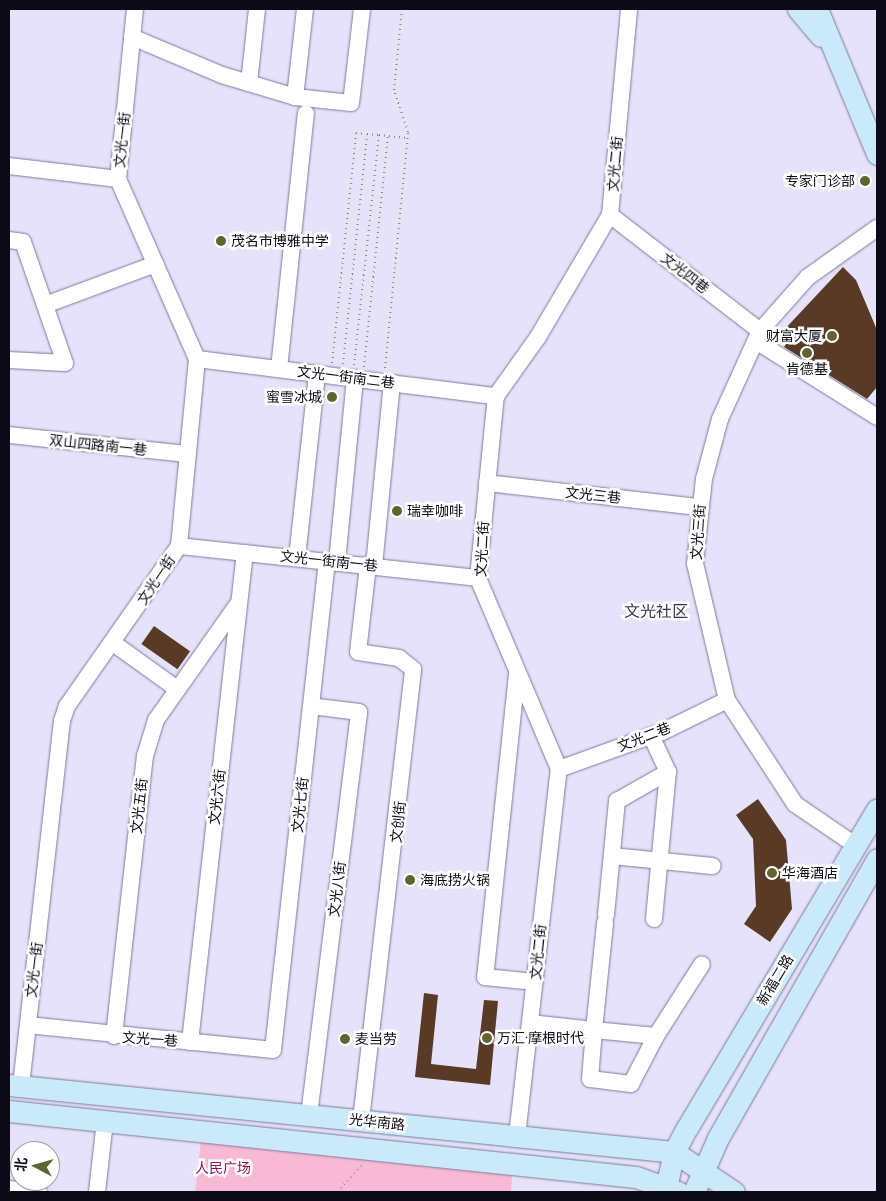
<!DOCTYPE html>
<html>
<head>
<meta charset="utf-8">
<style>
  body { margin:0 }
  #map { position:relative; width:886px; height:1201px; overflow:hidden; background:#e5e2fa; font-family:"Asap Condensed","Noto Sans SC",sans-serif }
  div>[style] { position:absolute }
  .green>* { inset:0; background:#f8b9d4 }
  .building>* { inset:0; background:#593a27; transform-origin:0 0 }
  .path>* { height:2px; margin-top:-1px; transform-origin:0; background:repeating-linear-gradient(90deg,#878498 0 1px,transparent 0 5px) }
  .roads { filter:drop-shadow(0 0 1px #7e799c) drop-shadow(0 0 1px #7e799c) }
  .minor>* { height:16px; margin:-8px; padding:0 8px; transform-origin:8px; border-radius:8px; background:#fff }
  .major>* { height:21px; margin:-10.5px; padding:0 10.5px; transform-origin:10.5px; border-radius:10.5px; background:#cae9f9 }
  .dots>* { width:14px; height:14px; translate:-50% -50%; box-sizing:border-box; border:2px solid #fff; border-radius:50% }
  span { translate:-50% -50%; white-space:nowrap; text-align:center; line-height:1.15; -webkit-text-stroke:5px #fff; paint-order:stroke }
  .street-label { font-size:14px; color:#0d0a17 }
  .poi-label { font-size:14px; color:#0d0a17 }
  .right { translate:-100% -50%; text-align:right }
  .left { translate:0 -50%; text-align:left }
  .park-label { font-size:14px; color:#89175a }
  .quarter-label { font-size:16px; color:#383352 }
  .frame { position:absolute; inset:0; border:10px solid #0d0a17; pointer-events:none }
  .north { position:absolute; left:10px; top:1141px; width:50px; height:50px; box-sizing:border-box; background:#fff; border:1px solid #9e9da2; border-radius:50%; rotate:276deg; font-size:14px; font-weight:700; line-height:20px; text-align:center; color:#0d0a17 }
  .north::after { content:''; display:block; margin:auto; width:18px; height:22px; background:#616330; clip-path:polygon(50% 0,100% 100%,50% 72%,0 100%) }
</style>
</head>
<body>
<div id="map">
  <div class="green">
    <i style="clip-path:polygon(201px 1141px,512px 1175px,511px 1192px,195px 1192px)"></i>
  </div>
  <div class="building">
    <i style="clip-path:polygon(843px 267px,856px 280px,877px 330px,877px 387px,867px 399px,784px 347px,789px 340px,783px 331px)"></i>
    <i style="left:154px;top:626px;width:44px;height:22px;rotate:35deg"></i>
    <i style="clip-path:polygon(758px 799px,786px 840px,792px 909px,770px 942px,744px 924px,756px 906px,753px 839px,736px 815px)"></i>
    <i style="clip-path:polygon(424px 993px,438px 995px,431px 1064px,476px 1069px,484px 1000px,498px 1001px,490px 1085px,415px 1077px)"></i>
  </div>
  <div class="path">
    <i style="left:332px;top:363px;width:231px;rotate:-84deg"></i>
    <i style="left:356px;top:133px;width:10px;rotate:6deg"></i>
    <i style="left:343px;top:364px;width:231px;rotate:-84deg"></i>
    <i style="left:367px;top:134px;width:11px;rotate:5deg"></i>
    <i style="left:354px;top:365px;width:231px;rotate:-83.8deg"></i>
    <i style="left:379px;top:135px;width:28px;rotate:6deg"></i>
    <i style="left:364px;top:367px;width:232px;rotate:-84.1deg"></i>
    <i style="left:385px;top:368px;width:237px;rotate:-84.4deg"></i>
    <i style="left:408px;top:132px;width:44px;rotate:-108.4deg"></i>
    <i style="left:394px;top:90px;width:81px;rotate:-84.4deg"></i>
    <i style="left:337px;top:1192px;width:38px;rotate:-47deg"></i>
  </div>
  <div class="roads">
    <div class="minor">
      <i style="left:132px;top:37px;width:98px;rotate:22.9deg"></i>
      <i style="left:222px;top:75px;width:76px;rotate:16.8deg"></i>
      <i style="left:295px;top:97px;width:56px;rotate:6.1deg"></i>
      <i style="left:351px;top:103px;width:95px;rotate:-83.3deg"></i>
      <i style="left:249px;top:83px;width:74px;rotate:-83.8deg"></i>
      <i style="left:295px;top:97px;width:89px;rotate:-83.5deg"></i>
      <i style="left:9px;top:166px;width:110px;rotate:6.8deg"></i>
      <i style="left:610px;top:215px;width:190px;rotate:37.7deg"></i>
      <i style="left:9px;top:240px;width:14px;rotate:8deg"></i>
      <i style="left:23px;top:242px;width:128px;rotate:70.9deg"></i>
      <i style="left:65px;top:363px;width:56px;rotate:-176.9deg"></i>
      <i style="left:45px;top:305px;width:118px;rotate:-20.3deg"></i>
      <i style="left:756px;top:341px;width:143px;rotate:32.1deg"></i>
      <i style="left:197px;top:359px;width:301px;rotate:7.1deg"></i>
      <i style="left:279px;top:369px;width:257px;rotate:-84deg"></i>
      <i style="left:9px;top:435px;width:180px;rotate:6.1deg"></i>
      <i style="left:487px;top:483px;width:213px;rotate:6.5deg"></i>
      <i style="left:179px;top:546px;width:301px;rotate:6.1deg"></i>
      <i style="left:297px;top:558px;width:186px;rotate:-83.8deg"></i>
      <i style="left:337px;top:562px;width:185px;rotate:-84.4deg"></i>
      <i style="left:374px;top:566px;width:184px;rotate:-84.4deg"></i>
      <i style="left:113px;top:643px;width:79px;rotate:35.7deg"></i>
      <i style="left:517px;top:674px;width:305px;rotate:96deg"></i>
      <i style="left:485px;top:977px;width:50px;rotate:5.7deg"></i>
      <i style="left:559px;top:769px;width:109px;rotate:-19.8deg"></i>
      <i style="left:662px;top:732px;width:72px;rotate:-26.2deg"></i>
      <i style="left:855px;top:845px;width:73px;rotate:-145.7deg"></i>
      <i style="left:795px;top:804px;width:124px;rotate:-123.2deg"></i>
      <i style="left:727px;top:700px;width:140px;rotate:-103.2deg"></i>
      <i style="left:695px;top:564px;width:85px;rotate:-84deg"></i>
      <i style="left:704px;top:479px;width:62px;rotate:-75.1deg"></i>
      <i style="left:720px;top:419px;width:97px;rotate:-65.6deg"></i>
      <i style="left:760px;top:331px;width:72px;rotate:-48.4deg"></i>
      <i style="left:808px;top:277px;width:85px;rotate:-35.4deg"></i>
      <i style="left:612px;top:856px;width:101px;rotate:5.7deg"></i>
      <i style="left:606px;top:915px;width:115px;rotate:-84.5deg"></i>
      <i style="left:617px;top:801px;width:59px;rotate:-29.6deg"></i>
      <i style="left:668px;top:772px;width:40px;rotate:-115deg"></i>
      <i style="left:654px;top:919px;width:148px;rotate:-84.6deg"></i>
      <i style="left:530px;top:1023px;width:64px;rotate:6.2deg"></i>
      <i style="left:594px;top:1030px;width:62px;rotate:5.5deg"></i>
      <i style="left:656px;top:1036px;width:54px;rotate:117.5deg"></i>
      <i style="left:631px;top:1084px;width:41px;rotate:-173deg"></i>
      <i style="left:590px;top:1079px;width:49px;rotate:-85.3deg"></i>
      <i style="left:594px;top:1030px;width:108px;rotate:-84.1deg"></i>
      <i style="left:28px;top:1025px;width:246px;rotate:5.8deg"></i>
      <i style="left:273px;top:1050px;width:492px;rotate:-83.7deg"></i>
      <i style="left:114px;top:1036px;width:282px;rotate:-83.7deg"></i>
      <i style="left:145px;top:756px;width:38px;rotate:-73deg"></i>
      <i style="left:156px;top:720px;width:141px;rotate:-54.8deg"></i>
      <i style="left:656px;top:1036px;width:85px;rotate:-57.4deg"></i>
      <i style="left:190px;top:1042px;width:492px;rotate:-83.6deg"></i>
      <i style="left:21px;top:1086px;width:367px;rotate:-83.6deg"></i>
      <i style="left:62px;top:721px;width:16px;rotate:-72deg"></i>
      <i style="left:67px;top:706px;width:195px;rotate:-55deg"></i>
      <i style="left:179px;top:546px;width:188px;rotate:-84.5deg"></i>
      <i style="left:197px;top:359px;width:197px;rotate:-113.7deg"></i>
      <i style="left:118px;top:179px;width:171px;rotate:-84.3deg"></i>
      <i style="left:309px;top:1115px;width:406px;rotate:-82.9deg"></i>
      <i style="left:359px;top:712px;width:48px;rotate:-172.9deg"></i>
      <i style="left:361px;top:1120px;width:454px;rotate:-83.4deg"></i>
      <i style="left:413px;top:669px;width:18px;rotate:-142deg"></i>
      <i style="left:399px;top:658px;width:41px;rotate:-171.7deg"></i>
      <i style="left:358px;top:652px;width:88px;rotate:-83.4deg"></i>
      <i style="left:517px;top:1136px;width:369px;rotate:-83.5deg"></i>
      <i style="left:559px;top:769px;width:207px;rotate:-113deg"></i>
      <i style="left:478px;top:578px;width:183px;rotate:-84.4deg"></i>
      <i style="left:496px;top:396px;width:72px;rotate:-54.6deg"></i>
      <i style="left:538px;top:337px;width:142px;rotate:-59.5deg"></i>
      <i style="left:610px;top:215px;width:207px;rotate:-84.7deg"></i>
      <i style="left:9px;top:1189px;width:30px;rotate:6deg"></i>
      <i style="left:97px;top:1192px;width:71px;rotate:-83.6deg"></i>
    </div>
    <div class="major">
      <i style="left:798px;top:9px;width:35px;rotate:50deg"></i>
      <i style="left:817px;top:9px;width:157px;rotate:67.5deg"></i>
      <i style="left:9px;top:1085px;width:668px;rotate:5.75deg"></i>
      <i style="left:674px;top:1152px;width:72px;rotate:33.7deg"></i>
      <i style="left:9px;top:1111px;width:630px;rotate:6.01deg"></i>
      <i style="left:636px;top:1177px;width:45px;rotate:19.7deg"></i>
      <i style="left:665px;top:1192px;width:41px;rotate:-77.3deg"></i>
      <i style="left:674px;top:1152px;width:27px;rotate:-62deg"></i>
      <i style="left:687px;top:1128px;width:371px;rotate:-59.2deg"></i>
      <i style="left:694px;top:1192px;width:59px;rotate:-66deg"></i>
      <i style="left:718px;top:1138px;width:321px;rotate:-60.3deg"></i>
    </div>
  </div>
  <div class="dots">
    <i style="left:865px;top:181px;background:#616330"></i>
    <i style="left:221px;top:241px;background:#616330"></i>
    <i style="left:832px;top:336px;background:#616330"></i>
    <i style="left:807px;top:353px;background:#616330"></i>
    <i style="left:332px;top:397px;background:#616330"></i>
    <i style="left:397px;top:511px;background:#616330"></i>
    <i style="left:772px;top:873px;background:#616330"></i>
    <i style="left:410px;top:880px;background:#616330"></i>
    <i style="left:487px;top:1038px;background:#616330"></i>
    <i style="left:345px;top:1039px;background:#616330"></i>
  </div>
  <div class="street-label">
    <span style="left:122px;top:140px;rotate:-84deg">文光一街</span>
    <span style="left:615px;top:164px;rotate:-85deg">文光二街</span>
    <span style="left:685px;top:273px;rotate:38deg">文光四巷</span>
    <span style="left:346px;top:377px;rotate:7deg">文光一街南二巷</span>
    <span style="left:98px;top:445px;rotate:6deg">双山四路南一巷</span>
    <span style="left:593px;top:495px;rotate:6deg">文光三巷</span>
    <span style="left:698px;top:532px;rotate:-86deg">文光三街</span>
    <span style="left:482px;top:549px;rotate:-87deg">文光二街</span>
    <span style="left:329px;top:561px;rotate:6deg">文光一街南一巷</span>
    <span style="left:156px;top:580px;rotate:-56deg">文光一街</span>
    <span style="left:644px;top:737px;rotate:-21deg">文光二巷</span>
    <span style="left:217px;top:797px;rotate:-84deg">文光六街</span>
    <span style="left:300px;top:805px;rotate:-84deg">文光七街</span>
    <span style="left:139px;top:806px;rotate:-84deg">文光五街</span>
    <span style="left:398px;top:822px;rotate:-84deg">文创街</span>
    <span style="left:337px;top:889px;rotate:-83deg">文光八街</span>
    <span style="left:538px;top:952px;rotate:-84deg">文光二街</span>
    <span style="left:34px;top:970px;rotate:-83deg">文光一街</span>
    <span style="left:775px;top:980px;rotate:-59deg">新福二路</span>
    <span style="left:150px;top:1039px;rotate:4deg">文光一巷</span>
    <span style="left:377px;top:1122px;rotate:6deg">光华南路</span>
  </div>
  <div class="poi-label">
    <span class="right" style="left:855px;top:181px">专家门诊部</span>
    <span class="left" style="left:231px;top:241px">茂名市博雅中学</span>
    <span class="right" style="left:822px;top:336px">财富大厦</span>
    <span style="left:807px;top:369px">肯德基</span>
    <span class="right" style="left:322px;top:397px">蜜雪冰城</span>
    <span class="left" style="left:407px;top:511px">瑞幸咖啡</span>
    <span class="left" style="left:782px;top:873px">华海酒店</span>
    <span class="left" style="left:420px;top:880px">海底捞火锅</span>
    <span class="left" style="left:497px;top:1038px">万汇·摩根时代</span>
    <span class="left" style="left:355px;top:1039px">麦当劳</span>
  </div>
  <div class="park-label">
    <span style="left:223px;top:1168px">人民广场</span>
  </div>
  <div class="quarter-label">
    <span style="left:656px;top:611px">文光社区</span>
  </div>
  <div class="frame"></div>
  <div class="north">北</div>
</div>
</body>
</html>
